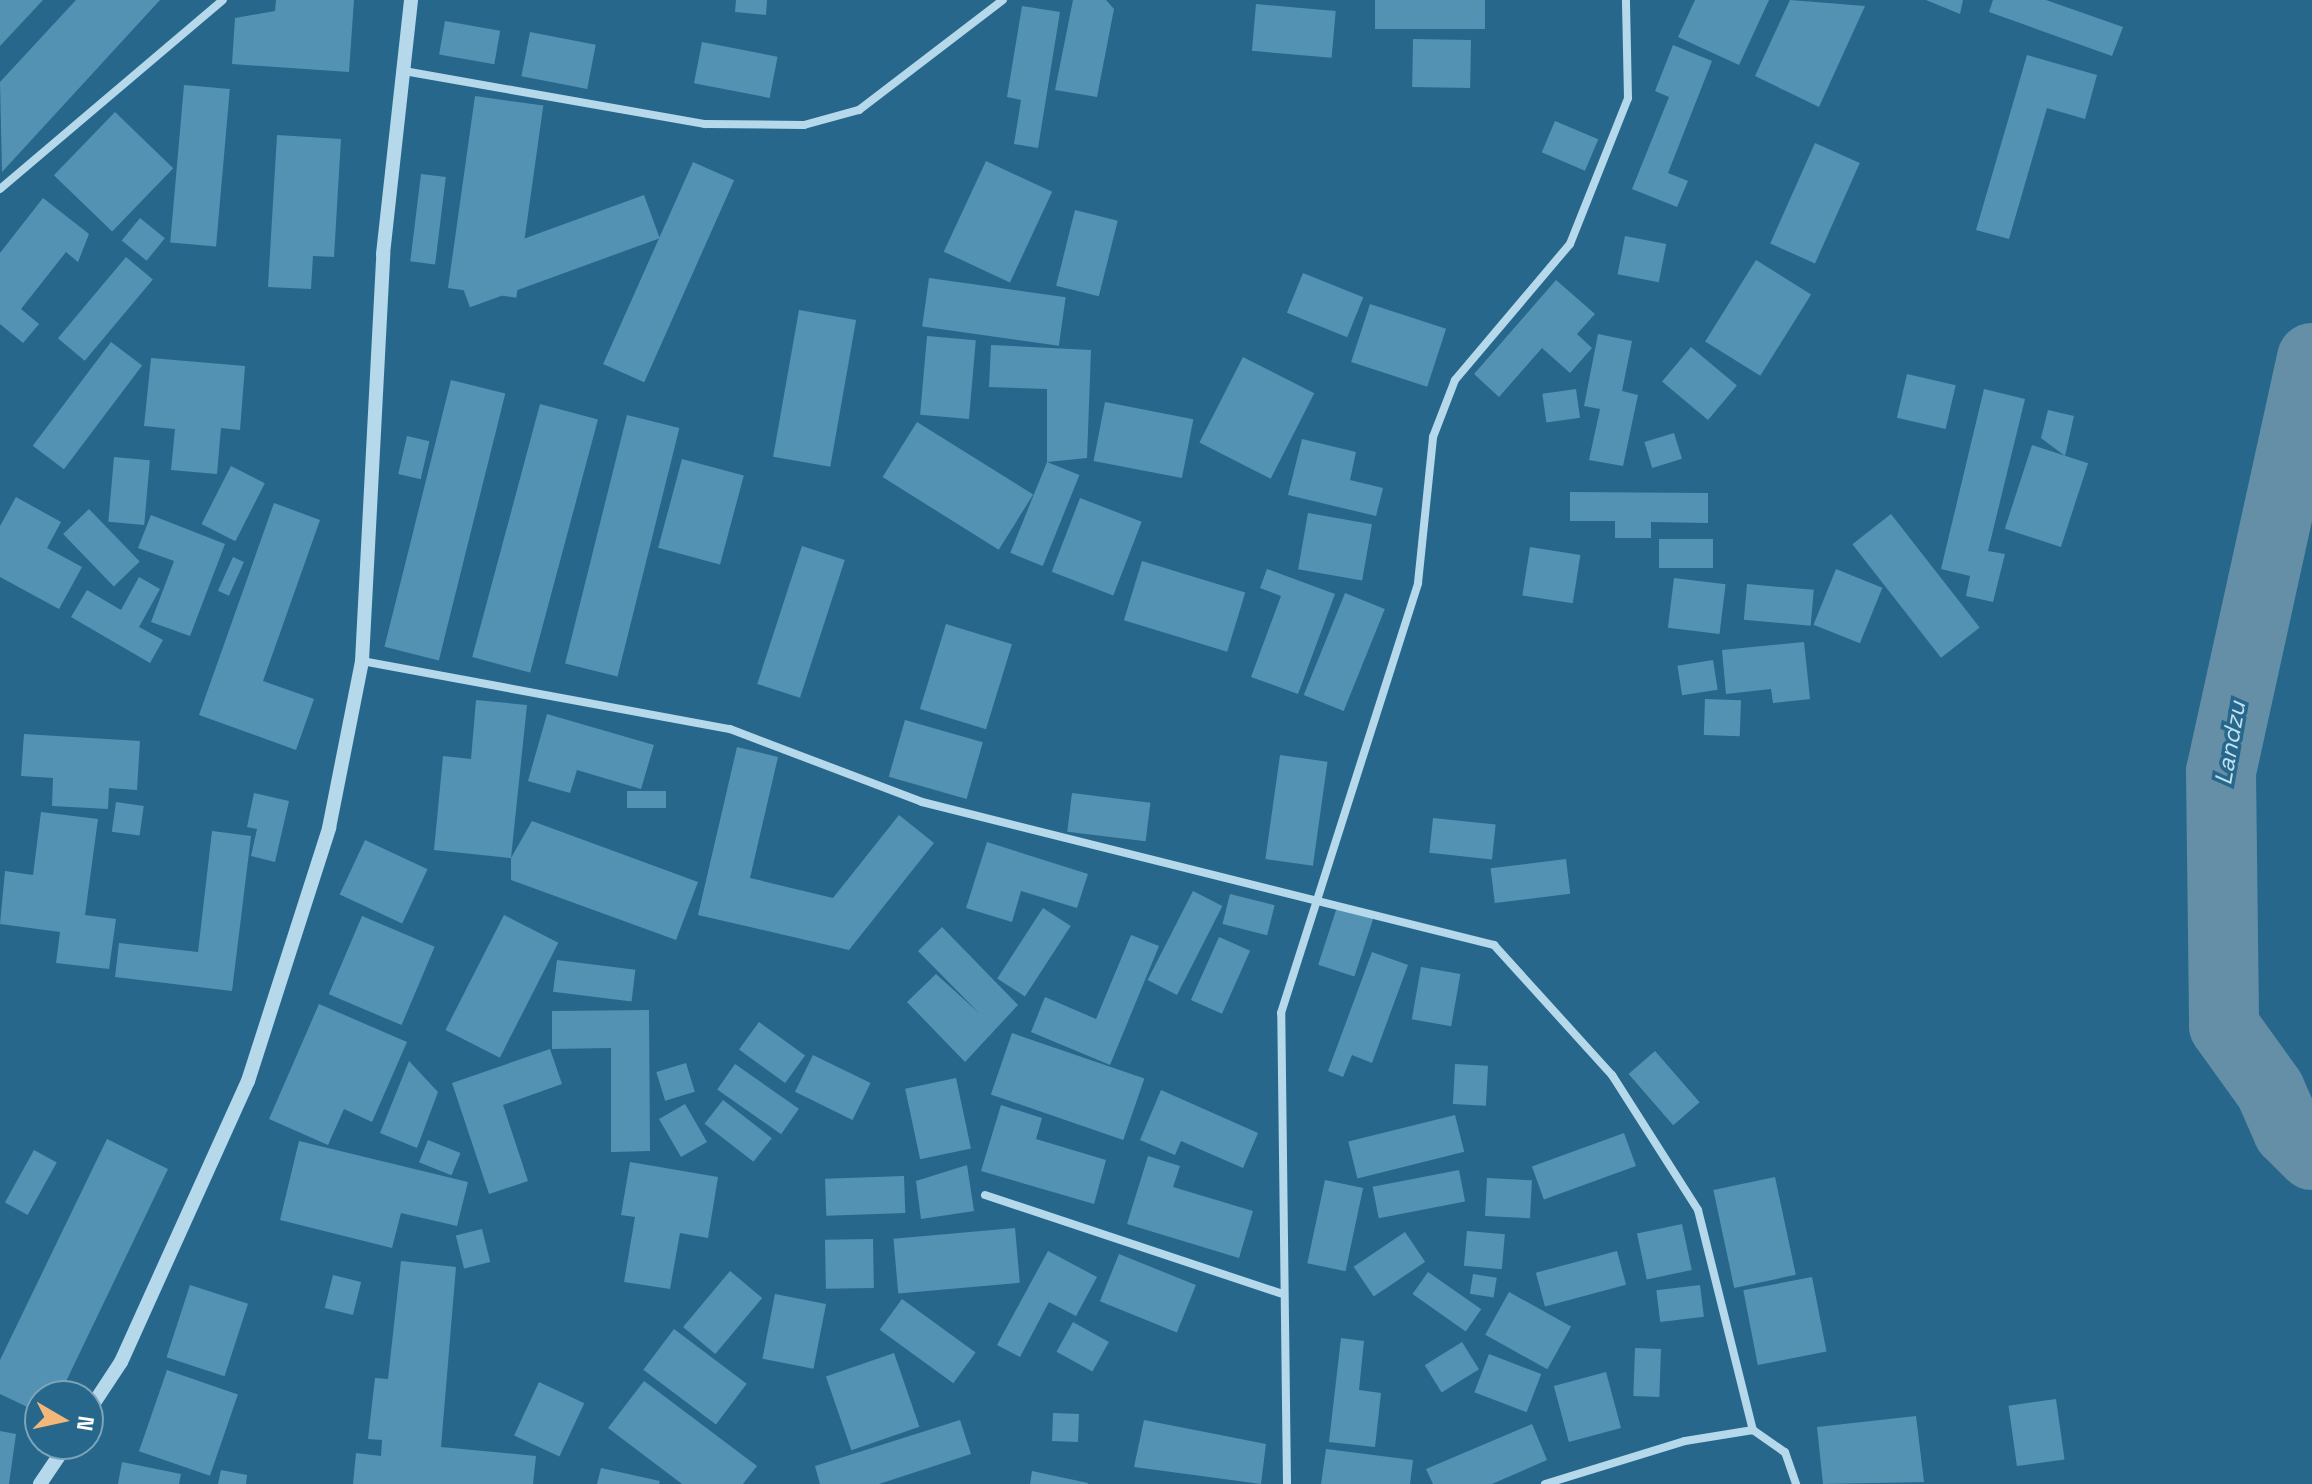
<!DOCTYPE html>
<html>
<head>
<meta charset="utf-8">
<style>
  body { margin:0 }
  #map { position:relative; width:2312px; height:1484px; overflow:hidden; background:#27678b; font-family:"Space Grotesk",sans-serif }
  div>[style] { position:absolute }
  .river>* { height:70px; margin:-35px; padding:0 35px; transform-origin:35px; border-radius:35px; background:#648fa6 }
  .building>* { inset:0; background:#5392b3; transform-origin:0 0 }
  .minor>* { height:8px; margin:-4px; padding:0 4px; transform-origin:4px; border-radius:4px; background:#b5d8ea }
  .tertiary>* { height:14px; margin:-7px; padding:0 7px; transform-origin:7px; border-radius:7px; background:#b5d8ea }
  span { translate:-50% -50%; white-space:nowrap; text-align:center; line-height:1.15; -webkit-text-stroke:7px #27678b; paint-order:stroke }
  .water-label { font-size:24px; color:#c1e1f1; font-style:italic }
  .north { position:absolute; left:24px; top:1380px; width:80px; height:80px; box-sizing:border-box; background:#27678b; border:2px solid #7da4b9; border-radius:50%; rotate:99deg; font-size:22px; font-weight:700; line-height:32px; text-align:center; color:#fff }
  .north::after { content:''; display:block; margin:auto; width:28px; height:36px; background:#f3b77a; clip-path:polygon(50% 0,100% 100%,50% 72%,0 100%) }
</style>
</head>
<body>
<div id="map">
  <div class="river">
    <i style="left:2312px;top:358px;width:424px;rotate:102.4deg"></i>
    <i style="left:2221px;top:772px;width:254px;rotate:89.3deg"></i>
    <i style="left:2224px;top:1026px;width:79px;rotate:54.3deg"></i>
    <i style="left:2270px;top:1090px;width:45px;rotate:66.3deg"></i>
    <i style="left:2288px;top:1131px;width:34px;rotate:45deg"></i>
  </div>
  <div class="building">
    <i style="clip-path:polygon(0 0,43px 0,0 46px)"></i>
    <i style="clip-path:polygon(76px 0,160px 0,2px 172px,0 82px)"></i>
    <i style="clip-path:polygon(276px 0,354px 0,349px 72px,232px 64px,235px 18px,275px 11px)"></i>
    <i style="clip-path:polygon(736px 0,767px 0,766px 15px,735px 12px)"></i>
    <i style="clip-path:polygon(1073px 0,1106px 0,1114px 9px,1097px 97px,1055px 90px)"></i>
    <i style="left:1375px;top:0;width:110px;height:29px"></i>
    <i style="clip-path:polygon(1695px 0,1769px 0,1739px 65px,1678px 37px)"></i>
    <i style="clip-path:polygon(1790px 0,1865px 6px,1819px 107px,1755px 76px)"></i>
    <i style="clip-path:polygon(1926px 0,1963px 0,1960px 14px)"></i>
    <i style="clip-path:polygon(1993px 0,2046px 0,2123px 27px,2112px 56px,1989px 12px)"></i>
    <i style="left:1256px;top:4px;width:80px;height:47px;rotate:5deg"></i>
    <i style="clip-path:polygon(1022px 6px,1060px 12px,1038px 148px,1014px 144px,1021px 100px,1007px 97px)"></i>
    <i style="left:445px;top:21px;width:56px;height:34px;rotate:10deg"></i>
    <i style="left:530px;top:32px;width:67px;height:45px;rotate:11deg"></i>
    <i style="left:1413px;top:39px;width:58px;height:48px;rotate:1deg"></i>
    <i style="left:702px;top:42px;width:77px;height:42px;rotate:11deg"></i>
    <i style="clip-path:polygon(1673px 45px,1712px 61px,1668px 173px,1688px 181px,1677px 207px,1632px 189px,1669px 97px,1655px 91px)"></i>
    <i style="clip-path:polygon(2027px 55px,2097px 75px,2085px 119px,2047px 108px,2009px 239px,1976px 230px)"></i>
    <i style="left:184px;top:85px;width:46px;height:158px;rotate:5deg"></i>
    <i style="left:475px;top:96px;width:69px;height:194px;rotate:8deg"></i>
    <i style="left:115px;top:112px;width:81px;height:88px;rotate:44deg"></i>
    <i style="left:1555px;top:121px;width:47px;height:34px;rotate:23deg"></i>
    <i style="clip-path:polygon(277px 135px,341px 139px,334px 257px,313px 256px,311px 289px,268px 287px)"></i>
    <i style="left:1815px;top:143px;width:49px;height:110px;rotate:24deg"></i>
    <i style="left:986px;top:161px;width:73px;height:100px;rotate:25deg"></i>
    <i style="left:693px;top:162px;width:45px;height:221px;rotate:24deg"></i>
    <i style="left:421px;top:174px;width:25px;height:88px;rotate:7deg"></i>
    <i style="left:644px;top:195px;width:46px;height:202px;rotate:70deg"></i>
    <i style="clip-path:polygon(43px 198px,89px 234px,78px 262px,66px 252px,21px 309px,39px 324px,23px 343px,0 324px,0 253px)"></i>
    <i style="left:1075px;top:210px;width:44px;height:78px;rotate:14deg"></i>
    <i style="left:140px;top:218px;width:32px;height:29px;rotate:39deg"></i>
    <i style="left:1625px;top:236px;width:42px;height:39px;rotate:11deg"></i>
    <i style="left:126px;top:257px;width:35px;height:106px;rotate:40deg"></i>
    <i style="left:1756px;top:260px;width:65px;height:96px;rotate:32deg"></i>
    <i style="left:1303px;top:273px;width:65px;height:43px;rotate:22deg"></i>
    <i style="left:929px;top:278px;width:138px;height:49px;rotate:8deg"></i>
    <i style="clip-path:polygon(1556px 280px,1595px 314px,1577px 334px,1592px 348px,1570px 373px,1542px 348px,1499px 397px,1474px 374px)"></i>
    <i style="left:1370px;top:304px;width:80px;height:61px;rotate:18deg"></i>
    <i style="left:799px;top:310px;width:58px;height:149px;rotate:10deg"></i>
    <i style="clip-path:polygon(1598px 334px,1632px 341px,1622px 391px,1638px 395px,1623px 466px,1589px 460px,1600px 409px,1584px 406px)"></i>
    <i style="left:927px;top:336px;width:49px;height:79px;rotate:5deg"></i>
    <i style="left:111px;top:342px;width:39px;height:130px;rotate:37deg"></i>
    <i style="clip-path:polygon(991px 345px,1091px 350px,1087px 458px,1047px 462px,1047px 389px,989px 387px)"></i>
    <i style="left:1691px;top:347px;width:60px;height:45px;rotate:40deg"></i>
    <i style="left:1243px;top:357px;width:80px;height:96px;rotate:27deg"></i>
    <i style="clip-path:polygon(151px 358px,245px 366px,240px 430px,221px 428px,217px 474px,171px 470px,175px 429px,144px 426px)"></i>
    <i style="left:1907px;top:374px;width:50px;height:45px;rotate:13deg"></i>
    <i style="left:451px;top:380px;width:56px;height:275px;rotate:14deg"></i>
    <i style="left:1576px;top:389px;width:29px;height:34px;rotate:82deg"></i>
    <i style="clip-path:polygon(1984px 389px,2025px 399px,1988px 551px,2005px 554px,1993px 602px,1966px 596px,1970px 576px,1941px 569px)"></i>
    <i style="left:1105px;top:402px;width:90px;height:60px;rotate:11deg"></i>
    <i style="left:540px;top:404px;width:60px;height:262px;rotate:15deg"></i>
    <i style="clip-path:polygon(2048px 410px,2074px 416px,2065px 456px,2041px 438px)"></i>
    <i style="left:627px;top:415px;width:54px;height:256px;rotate:14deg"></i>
    <i style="left:917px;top:422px;width:137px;height:65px;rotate:32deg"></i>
    <i style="left:1674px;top:433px;width:27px;height:31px;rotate:73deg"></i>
    <i style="left:407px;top:436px;width:23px;height:39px;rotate:13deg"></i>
    <i style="clip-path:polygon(1302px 439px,1356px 452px,1350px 480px,1383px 488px,1376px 516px,1288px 495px)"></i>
    <i style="left:2032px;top:445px;width:59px;height:88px;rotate:18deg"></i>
    <i style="left:114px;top:457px;width:36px;height:65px;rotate:5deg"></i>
    <i style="left:682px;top:459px;width:64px;height:92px;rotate:15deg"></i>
    <i style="left:1047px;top:462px;width:35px;height:98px;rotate:22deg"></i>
    <i style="left:231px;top:466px;width:38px;height:65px;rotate:27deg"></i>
    <i style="clip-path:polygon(1570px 492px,1708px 493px,1708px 523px,1651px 522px,1651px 538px,1615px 538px,1615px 521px,1570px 521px)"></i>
    <i style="clip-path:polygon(16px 497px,61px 522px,47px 548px,82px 567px,59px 609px,0 577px,0 526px)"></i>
    <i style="left:1080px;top:498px;width:66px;height:79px;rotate:21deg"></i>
    <i style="clip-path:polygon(274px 503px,320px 520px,263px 681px,314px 699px,296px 750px,199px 715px)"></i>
    <i style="left:89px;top:509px;width:73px;height:36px;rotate:46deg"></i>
    <i style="left:1308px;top:513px;width:65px;height:57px;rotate:10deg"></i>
    <i style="left:1891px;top:514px;width:144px;height:49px;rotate:52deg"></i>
    <i style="clip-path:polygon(151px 515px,225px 544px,190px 636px,151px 622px,174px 561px,138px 548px)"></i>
    <i style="left:1659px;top:539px;width:54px;height:29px"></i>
    <i style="left:802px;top:546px;width:45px;height:145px;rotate:18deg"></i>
    <i style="left:1530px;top:547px;width:51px;height:49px;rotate:9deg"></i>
    <i style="left:233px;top:557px;width:12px;height:37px;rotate:24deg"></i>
    <i style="left:1142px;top:561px;width:108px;height:62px;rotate:17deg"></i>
    <i style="clip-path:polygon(1267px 569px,1335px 594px,1298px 694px,1251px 677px,1281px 596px,1260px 588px)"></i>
    <i style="left:1836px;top:569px;width:50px;height:60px;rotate:22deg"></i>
    <i style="clip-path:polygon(139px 577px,160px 589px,139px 627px,163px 640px,150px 663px,71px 617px,87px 590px,121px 610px)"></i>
    <i style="left:1674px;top:578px;width:52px;height:50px;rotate:7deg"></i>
    <i style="left:1747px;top:584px;width:67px;height:36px;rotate:5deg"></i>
    <i style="left:1345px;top:593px;width:43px;height:110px;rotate:22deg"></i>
    <i style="left:946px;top:624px;width:69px;height:89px;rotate:17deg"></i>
    <i style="clip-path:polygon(1804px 642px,1810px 699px,1773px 703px,1771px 689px,1726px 694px,1722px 650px)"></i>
    <i style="left:1713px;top:660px;width:30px;height:36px;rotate:81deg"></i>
    <i style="left:1705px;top:699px;width:36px;height:36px;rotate:2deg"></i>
    <i style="clip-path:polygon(476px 700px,527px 705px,511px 858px,434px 850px,443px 756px,471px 759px)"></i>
    <i style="clip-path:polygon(547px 714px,654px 745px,641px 789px,577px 770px,570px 793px,528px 781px)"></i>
    <i style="left:905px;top:720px;width:81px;height:59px;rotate:16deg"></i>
    <i style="clip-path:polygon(24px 734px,140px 741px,137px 790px,109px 788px,108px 809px,52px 806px,53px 778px,21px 776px)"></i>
    <i style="clip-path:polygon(737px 747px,778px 757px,750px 878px,833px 898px,899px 815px,934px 843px,849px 950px,698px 915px)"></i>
    <i style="left:1280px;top:755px;width:48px;height:105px;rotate:8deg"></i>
    <i style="left:666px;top:791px;width:17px;height:39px;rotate:90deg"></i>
    <i style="clip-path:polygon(254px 793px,289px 801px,275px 862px,251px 856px,257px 829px,247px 827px)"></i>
    <i style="left:1072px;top:793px;width:79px;height:39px;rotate:7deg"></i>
    <i style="left:116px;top:802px;width:28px;height:30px;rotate:8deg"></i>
    <i style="clip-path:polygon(41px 812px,98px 819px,85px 915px,116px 919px,109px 969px,56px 963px,60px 932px,0 924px,5px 871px,33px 875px)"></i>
    <i style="left:1433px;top:818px;width:63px;height:35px;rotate:6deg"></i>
    <i style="clip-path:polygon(532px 821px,698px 882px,676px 940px,511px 880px,511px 858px)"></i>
    <i style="clip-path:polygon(212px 831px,251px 836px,232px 991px,115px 977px,119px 943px,198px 952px)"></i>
    <i style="left:365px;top:840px;width:69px;height:60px;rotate:25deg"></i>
    <i style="clip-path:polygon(987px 842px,1088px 874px,1077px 908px,1021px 891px,1012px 922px,966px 908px)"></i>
    <i style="left:1566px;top:859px;width:35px;height:76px;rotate:83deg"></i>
    <i style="left:1193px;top:891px;width:33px;height:100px;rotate:27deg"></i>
    <i style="left:1230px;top:894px;width:46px;height:31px;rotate:14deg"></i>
    <i style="left:1338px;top:904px;width:38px;height:64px;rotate:18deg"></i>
    <i style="left:1043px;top:908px;width:33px;height:84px;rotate:33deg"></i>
    <i style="left:504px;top:915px;width:61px;height:129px;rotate:27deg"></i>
    <i style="left:362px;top:916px;width:79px;height:85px;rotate:23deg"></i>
    <i style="clip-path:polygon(942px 927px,1018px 1005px,965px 1062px,907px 1002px,936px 974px,979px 1013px,918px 951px)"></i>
    <i style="clip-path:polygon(1131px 935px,1159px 946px,1110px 1065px,1031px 1032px,1045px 997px,1096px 1019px)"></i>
    <i style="left:1219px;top:937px;width:34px;height:69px;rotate:24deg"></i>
    <i style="clip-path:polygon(1372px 952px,1408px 965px,1372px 1063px,1352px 1055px,1343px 1077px,1328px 1071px)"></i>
    <i style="left:557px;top:960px;width:79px;height:32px;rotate:7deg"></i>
    <i style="left:1421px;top:967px;width:40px;height:53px;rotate:10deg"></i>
    <i style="clip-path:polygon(319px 1004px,407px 1042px,372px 1122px,344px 1109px,328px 1145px,269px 1119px)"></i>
    <i style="clip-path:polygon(649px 1010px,650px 1151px,611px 1152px,611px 1048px,552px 1049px,552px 1011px)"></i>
    <i style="left:759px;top:1022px;width:57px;height:34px;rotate:36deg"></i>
    <i style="left:1012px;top:1033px;width:140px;height:65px;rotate:19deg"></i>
    <i style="clip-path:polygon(550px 1049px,562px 1084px,503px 1105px,528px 1181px,489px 1194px,452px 1083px)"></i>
    <i style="left:1655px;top:1051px;width:68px;height:35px;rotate:49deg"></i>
    <i style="left:813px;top:1055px;width:64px;height:41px;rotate:26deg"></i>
    <i style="clip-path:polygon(409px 1061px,438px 1092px,417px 1148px,380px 1133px)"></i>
    <i style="left:686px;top:1063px;width:30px;height:31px;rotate:73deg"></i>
    <i style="left:735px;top:1064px;width:78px;height:31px;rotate:35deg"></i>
    <i style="left:1455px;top:1064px;width:33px;height:40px;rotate:3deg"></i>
    <i style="left:956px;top:1078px;width:72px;height:52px;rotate:78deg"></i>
    <i style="clip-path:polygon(1161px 1090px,1258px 1133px,1243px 1168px,1181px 1141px,1175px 1155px,1140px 1140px)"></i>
    <i style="left:723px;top:1100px;width:62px;height:30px;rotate:38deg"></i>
    <i style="left:685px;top:1104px;width:44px;height:30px;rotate:60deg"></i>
    <i style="clip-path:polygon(1001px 1105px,1042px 1118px,1036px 1139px,1106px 1160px,1094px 1204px,981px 1171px)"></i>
    <i style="left:1455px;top:1115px;width:38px;height:110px;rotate:76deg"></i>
    <i style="left:1624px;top:1133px;width:35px;height:98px;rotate:70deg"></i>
    <i style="clip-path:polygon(107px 1139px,168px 1169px,59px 1396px,40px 1396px,40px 1413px,0 1394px,0 1360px)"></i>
    <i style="left:428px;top:1140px;width:35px;height:24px;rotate:22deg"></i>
    <i style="clip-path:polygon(299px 1141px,468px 1182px,457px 1226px,401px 1213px,392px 1248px,280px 1220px)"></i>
    <i style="left:34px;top:1150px;width:26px;height:60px;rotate:29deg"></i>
    <i style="clip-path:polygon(1148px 1156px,1180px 1166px,1173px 1187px,1253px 1211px,1239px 1258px,1127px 1224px)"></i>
    <i style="clip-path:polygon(630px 1162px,718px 1177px,708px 1238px,680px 1233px,670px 1289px,624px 1282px,635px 1217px,621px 1215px)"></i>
    <i style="clip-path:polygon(967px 1165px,974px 1211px,921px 1219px,916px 1181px)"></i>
    <i style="left:1459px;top:1170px;width:32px;height:88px;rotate:79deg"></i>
    <i style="left:904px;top:1176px;width:37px;height:79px;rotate:88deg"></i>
    <i style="left:1775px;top:1177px;width:100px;height:63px;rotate:78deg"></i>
    <i style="left:1487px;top:1178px;width:45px;height:38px;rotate:3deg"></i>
    <i style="left:1325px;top:1180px;width:39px;height:85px;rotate:12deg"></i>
    <i style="left:1682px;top:1224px;width:47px;height:46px;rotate:78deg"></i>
    <i style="left:1015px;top:1228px;width:55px;height:122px;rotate:85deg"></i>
    <i style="left:482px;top:1229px;width:34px;height:27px;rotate:76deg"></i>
    <i style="left:1467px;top:1231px;width:38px;height:35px;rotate:5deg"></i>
    <i style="left:1405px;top:1232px;width:36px;height:62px;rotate:56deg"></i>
    <i style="left:873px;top:1239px;width:49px;height:48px;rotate:89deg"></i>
    <i style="clip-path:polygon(1048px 1251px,1097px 1277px,1076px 1316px,1049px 1302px,1020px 1357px,997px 1345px)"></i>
    <i style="left:1617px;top:1251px;width:35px;height:84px;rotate:75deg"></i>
    <i style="left:1119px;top:1254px;width:83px;height:51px;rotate:22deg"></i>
    <i style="clip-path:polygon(401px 1261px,456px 1267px,441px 1447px,536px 1456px,533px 1484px,353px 1484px,356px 1453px,381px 1456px,382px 1440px,368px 1439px,375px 1378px,388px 1379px)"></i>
    <i style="left:730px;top:1271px;width:42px;height:73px;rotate:40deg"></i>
    <i style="left:1428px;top:1272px;width:65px;height:27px;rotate:35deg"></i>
    <i style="left:1473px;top:1274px;width:24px;height:20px;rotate:9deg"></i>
    <i style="left:333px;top:1275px;width:29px;height:34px;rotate:14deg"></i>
    <i style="left:1812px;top:1277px;width:76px;height:70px;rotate:79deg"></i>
    <i style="left:190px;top:1285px;width:61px;height:76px;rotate:18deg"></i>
    <i style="left:1700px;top:1285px;width:32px;height:44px;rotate:83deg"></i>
    <i style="left:1509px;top:1292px;width:71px;height:49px;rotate:29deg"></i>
    <i style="left:775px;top:1294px;width:52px;height:66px;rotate:11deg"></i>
    <i style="left:902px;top:1299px;width:91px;height:38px;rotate:36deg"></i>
    <i style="left:1073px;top:1322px;width:41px;height:34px;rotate:29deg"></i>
    <i style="left:674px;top:1329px;width:91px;height:51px;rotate:37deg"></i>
    <i style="clip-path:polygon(1341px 1338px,1364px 1341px,1359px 1390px,1381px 1393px,1375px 1447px,1329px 1442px)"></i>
    <i style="left:1462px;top:1342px;width:32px;height:44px;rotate:58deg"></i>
    <i style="left:1635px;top:1348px;width:26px;height:48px;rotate:2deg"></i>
    <i style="left:894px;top:1353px;width:78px;height:72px;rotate:71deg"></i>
    <i style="left:1489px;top:1354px;width:56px;height:41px;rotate:21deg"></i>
    <i style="left:167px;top:1370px;width:75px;height:86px;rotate:19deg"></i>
    <i style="left:1606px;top:1372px;width:58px;height:54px;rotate:75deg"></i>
    <i style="clip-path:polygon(644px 1381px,757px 1466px,743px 1484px,682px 1484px,608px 1428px)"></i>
    <i style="left:539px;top:1382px;width:50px;height:59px;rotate:25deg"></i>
    <i style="left:2056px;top:1399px;width:61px;height:48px;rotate:82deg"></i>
    <i style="left:1053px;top:1413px;width:26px;height:28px;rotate:2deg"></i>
    <i style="clip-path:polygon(1916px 1416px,1924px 1482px,1823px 1484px,1817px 1427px)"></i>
    <i style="clip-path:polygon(960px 1420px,971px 1454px,879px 1484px,820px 1484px,815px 1466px)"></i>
    <i style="clip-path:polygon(1144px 1420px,1266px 1444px,1261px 1484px,1134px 1467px)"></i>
    <i style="clip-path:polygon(1532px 1424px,1547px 1460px,1492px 1484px,1433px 1484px,1426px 1469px)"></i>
    <i style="clip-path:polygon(0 1431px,16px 1434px,9px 1484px,0 1484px)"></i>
    <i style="clip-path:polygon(1326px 1449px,1413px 1460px,1410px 1484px,1321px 1484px)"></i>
    <i style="clip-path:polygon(122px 1462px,181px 1474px,179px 1484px,118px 1484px)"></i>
    <i style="clip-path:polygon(601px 1468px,660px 1481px,659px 1484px,597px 1484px)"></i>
    <i style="clip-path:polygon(221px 1470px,247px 1475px,246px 1484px,218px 1484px)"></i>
    <i style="clip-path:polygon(1032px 1471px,1088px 1483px,1088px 1484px,1030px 1484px)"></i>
  </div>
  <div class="minor">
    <i style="left:404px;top:71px;width:306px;rotate:10deg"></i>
    <i style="left:705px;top:124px;width:99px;rotate:0.6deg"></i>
    <i style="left:804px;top:125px;width:57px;rotate:-15.3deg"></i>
    <i style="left:859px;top:110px;width:181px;rotate:-37.4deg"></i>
    <i style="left:0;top:189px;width:292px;rotate:-40.3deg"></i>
    <i style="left:362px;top:661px;width:374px;rotate:10.5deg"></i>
    <i style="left:730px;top:729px;width:205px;rotate:20.8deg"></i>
    <i style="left:922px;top:802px;width:590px;rotate:14.04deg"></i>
    <i style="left:1494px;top:945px;width:176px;rotate:47.8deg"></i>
    <i style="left:1612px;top:1075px;width:160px;rotate:57.5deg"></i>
    <i style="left:1698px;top:1210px;width:227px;rotate:76deg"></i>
    <i style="left:985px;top:1195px;width:311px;rotate:18.4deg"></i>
    <i style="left:1287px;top:1484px;width:471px;rotate:-90.7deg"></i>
    <i style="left:1281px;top:1013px;width:451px;rotate:-72.3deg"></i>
    <i style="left:1418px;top:583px;width:147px;rotate:-84.1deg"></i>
    <i style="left:1433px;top:437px;width:61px;rotate:-68.9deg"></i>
    <i style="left:1455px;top:380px;width:178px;rotate:-49.8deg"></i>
    <i style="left:1570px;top:244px;width:157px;rotate:-68.3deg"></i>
    <i style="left:1628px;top:98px;width:98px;rotate:-91.2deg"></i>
    <i style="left:1545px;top:1484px;width:146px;rotate:-17.1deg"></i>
    <i style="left:1685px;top:1441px;width:69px;rotate:-9.2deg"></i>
    <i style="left:1753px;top:1430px;width:39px;rotate:35deg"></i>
    <i style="left:1785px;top:1452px;width:34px;rotate:71deg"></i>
  </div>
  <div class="tertiary">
    <i style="left:88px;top:1412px;width:60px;rotate:-56.6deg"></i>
    <i style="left:121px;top:1362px;width:308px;rotate:-65.7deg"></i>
    <i style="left:248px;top:1081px;width:266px;rotate:-72.2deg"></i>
    <i style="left:329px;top:828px;width:170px;rotate:-78.8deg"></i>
    <i style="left:362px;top:661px;width:408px;rotate:-87deg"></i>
    <i style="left:383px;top:254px;width:256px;rotate:-83.7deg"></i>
    <i style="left:40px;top:1484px;width:48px;rotate:-56deg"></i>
  </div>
  <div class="water-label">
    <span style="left:2230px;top:743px;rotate:-80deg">Landzu</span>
  </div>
  <div class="north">N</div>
</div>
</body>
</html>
